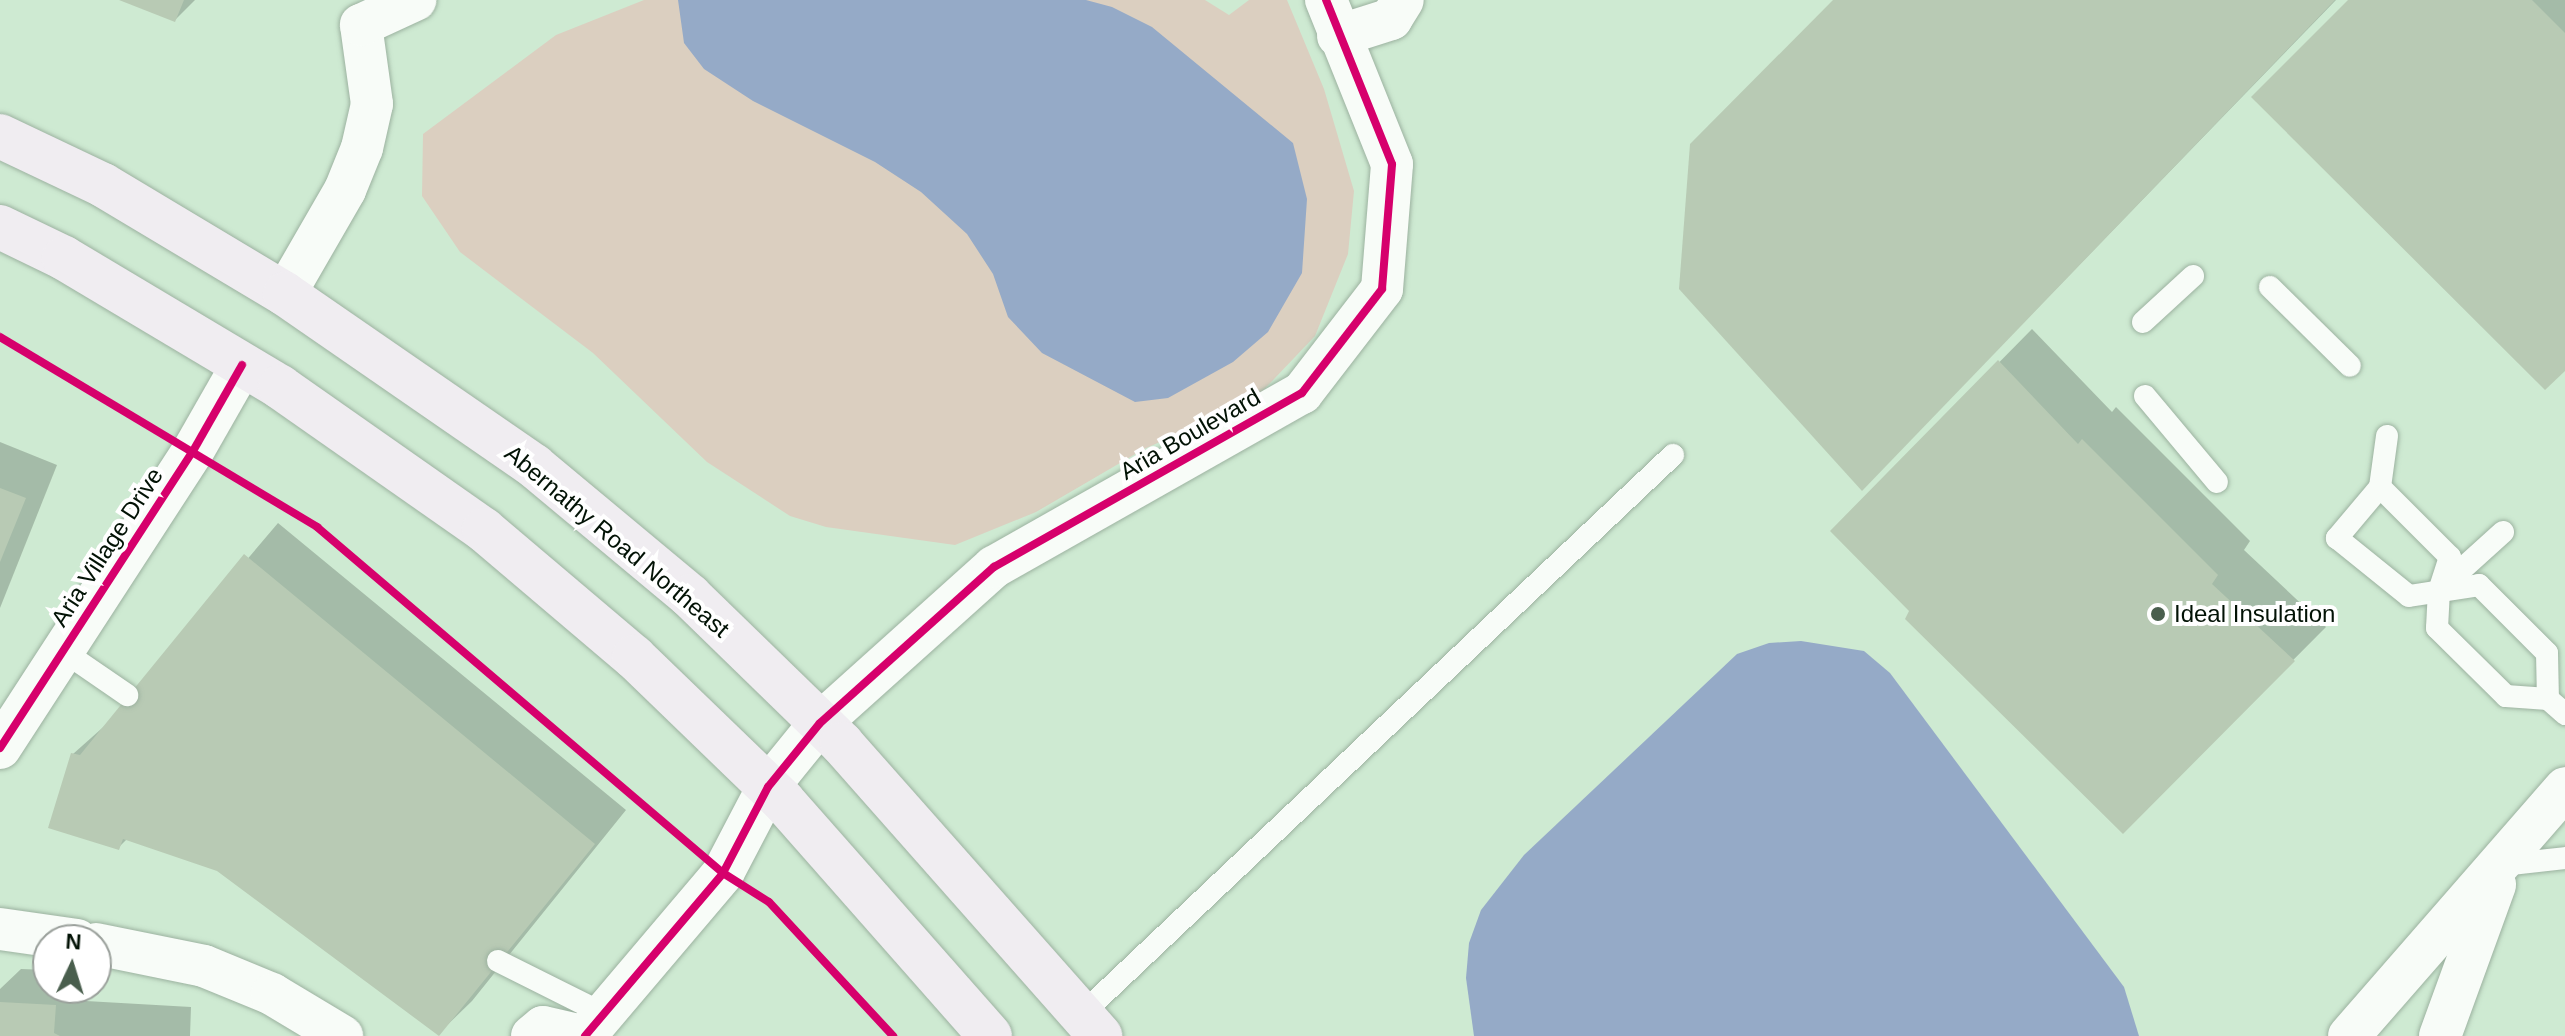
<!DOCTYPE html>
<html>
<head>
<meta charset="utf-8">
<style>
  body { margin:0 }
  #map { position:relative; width:2565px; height:1036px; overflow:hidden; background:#ceead2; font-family:Helvetica,sans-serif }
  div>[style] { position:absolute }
  .green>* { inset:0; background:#dbcfc0 }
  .water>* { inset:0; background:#95aac7 }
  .shadow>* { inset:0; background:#0003 }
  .building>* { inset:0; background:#b8cab4 }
  .roads { filter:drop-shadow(0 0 2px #9cb2a0) drop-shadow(0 0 2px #9cb2a0) }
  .service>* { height:22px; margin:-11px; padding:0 11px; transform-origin:11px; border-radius:11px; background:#f8fcf8 }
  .minor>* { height:42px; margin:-21px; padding:0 21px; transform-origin:21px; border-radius:21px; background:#f8fcf8 }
  .primary>* { height:44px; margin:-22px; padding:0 22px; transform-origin:22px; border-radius:22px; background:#f0edf1 }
  .cycleway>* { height:8px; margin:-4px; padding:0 4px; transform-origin:4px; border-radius:4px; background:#d6006c }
  .dots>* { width:22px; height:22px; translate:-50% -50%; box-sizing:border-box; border:4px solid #fff; border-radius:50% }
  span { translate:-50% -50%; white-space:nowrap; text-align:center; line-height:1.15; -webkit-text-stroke:8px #fff; paint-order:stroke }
  .street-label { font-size:24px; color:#021205 }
  .poi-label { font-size:24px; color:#021205 }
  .left { translate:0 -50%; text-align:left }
  .north { position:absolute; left:32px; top:924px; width:80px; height:80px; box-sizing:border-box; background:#fff; border:2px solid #9aa09b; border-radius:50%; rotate:4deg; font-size:22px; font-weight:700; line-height:32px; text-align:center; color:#021205 }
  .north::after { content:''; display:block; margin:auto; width:28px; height:36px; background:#495e4d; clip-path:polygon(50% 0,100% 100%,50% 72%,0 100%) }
</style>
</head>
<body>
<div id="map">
  <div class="green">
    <i style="clip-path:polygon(644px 0,1205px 0,1229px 15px,1249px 0,1287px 0,1324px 89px,1354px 191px,1348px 254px,1315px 336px,1253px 401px,1144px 449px,1036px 512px,955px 545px,826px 527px,790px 516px,707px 462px,593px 353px,460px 252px,422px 196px,423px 134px,556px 35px)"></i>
  </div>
  <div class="water">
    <i style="clip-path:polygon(678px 0,1086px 0,1112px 7px,1152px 27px,1293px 143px,1307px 199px,1302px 273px,1268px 332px,1233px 362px,1168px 398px,1135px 402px,1042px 353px,1008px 317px,993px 274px,967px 234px,921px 192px,875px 162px,753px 101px,704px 69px,684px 43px)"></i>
    <i style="clip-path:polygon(1801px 641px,1864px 651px,1890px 673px,2124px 987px,2139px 1036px,1474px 1036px,1466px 978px,1469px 943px,1481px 910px,1524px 855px,1737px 654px,1769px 643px)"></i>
  </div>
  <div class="shadow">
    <i style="clip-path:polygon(124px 0,195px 0,175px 20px)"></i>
    <i style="clip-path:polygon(1836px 0,2336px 0,1895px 455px)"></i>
    <i style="clip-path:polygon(2351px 0,2565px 0,2565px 368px)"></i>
    <i style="clip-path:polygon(2032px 329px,2112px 412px,2116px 407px,2250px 541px,2244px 550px,2326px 627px,2123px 831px,1833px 531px)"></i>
    <i style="clip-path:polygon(0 442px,57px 465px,0 608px)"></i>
    <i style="clip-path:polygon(278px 523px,626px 810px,472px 1001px,439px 1033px,218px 869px,127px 839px,118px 848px,73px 754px,109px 722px)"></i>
    <i style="clip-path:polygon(21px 969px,48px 970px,48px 988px,87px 988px,86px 1001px,191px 1007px,190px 1036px,0 1036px,0 989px)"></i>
  </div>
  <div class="building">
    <i style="clip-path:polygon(119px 0,184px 0,175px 22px)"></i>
    <i style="clip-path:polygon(1833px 0,2335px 0,1862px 491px,1679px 289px,1690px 144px)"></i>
    <i style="clip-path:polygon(2348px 0,2532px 0,2565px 33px,2565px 371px,2545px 390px,2251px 97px)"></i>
    <i style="clip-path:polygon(1998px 360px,2078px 444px,2082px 439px,2218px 575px,2212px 584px,2295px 661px,2123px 834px,1905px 619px,1909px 611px,1830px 531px)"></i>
    <i style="clip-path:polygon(0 488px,26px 498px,0 562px)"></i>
    <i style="clip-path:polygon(244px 554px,595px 844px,439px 1036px,217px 871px,123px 839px,119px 850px,48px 828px,71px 753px,80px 755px)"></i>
    <i style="clip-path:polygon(0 1002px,56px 1005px,54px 1033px,60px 1036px,0 1036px)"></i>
  </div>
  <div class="roads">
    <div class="service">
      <i style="left:2270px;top:287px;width:112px;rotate:44.6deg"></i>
      <i style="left:2143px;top:322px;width:68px;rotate:-42.6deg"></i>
      <i style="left:2145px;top:396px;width:112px;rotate:50.1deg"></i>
      <i style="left:2387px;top:436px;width:51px;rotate:97.8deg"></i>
      <i style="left:2380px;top:487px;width:67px;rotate:130.1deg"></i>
      <i style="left:2337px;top:538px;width:92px;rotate:38.9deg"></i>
      <i style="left:2409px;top:596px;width:71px;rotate:-8.9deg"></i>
      <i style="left:2479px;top:585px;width:96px;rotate:45deg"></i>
      <i style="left:2547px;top:653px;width:46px;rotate:88.8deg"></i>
      <i style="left:2380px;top:487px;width:99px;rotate:45deg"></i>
      <i style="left:2450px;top:557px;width:35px;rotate:108deg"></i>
      <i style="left:2439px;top:590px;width:38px;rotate:93deg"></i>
      <i style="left:2437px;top:628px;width:97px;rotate:44.6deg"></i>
      <i style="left:2506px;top:696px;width:42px;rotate:4.1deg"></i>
      <i style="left:2548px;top:699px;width:23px;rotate:41deg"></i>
      <i style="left:2440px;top:589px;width:85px;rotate:-42.1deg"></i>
      <i style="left:63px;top:651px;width:78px;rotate:34.5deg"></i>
      <i style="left:2502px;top:865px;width:63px;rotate:-6.3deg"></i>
      <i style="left:498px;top:961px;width:116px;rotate:26.6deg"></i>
      <i style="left:1081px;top:1015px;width:815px;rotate:-43.41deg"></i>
    </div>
    <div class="minor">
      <i style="left:1338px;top:36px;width:56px;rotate:-17.8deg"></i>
      <i style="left:1391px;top:19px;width:22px;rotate:-58deg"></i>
      <i style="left:285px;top:294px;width:120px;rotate:-60deg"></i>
      <i style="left:345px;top:190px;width:45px;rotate:-68deg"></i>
      <i style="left:362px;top:148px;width:45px;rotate:-77.2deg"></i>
      <i style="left:372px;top:104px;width:80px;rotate:-97.9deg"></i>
      <i style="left:361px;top:25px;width:60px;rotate:-24.8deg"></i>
      <i style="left:0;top:748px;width:354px;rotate:-57deg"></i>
      <i style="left:193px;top:451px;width:99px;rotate:-60.3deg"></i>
      <i style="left:0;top:929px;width:78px;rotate:8.1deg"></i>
      <i style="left:96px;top:944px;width:110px;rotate:11.5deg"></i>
      <i style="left:204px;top:966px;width:74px;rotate:22.4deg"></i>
      <i style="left:272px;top:994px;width:82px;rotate:31deg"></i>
      <i style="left:532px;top:1036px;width:14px;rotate:-39deg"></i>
      <i style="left:543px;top:1027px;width:40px;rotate:13deg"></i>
      <i style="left:585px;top:1036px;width:214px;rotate:-49.7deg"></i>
      <i style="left:723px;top:873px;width:97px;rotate:-62.4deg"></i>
      <i style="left:768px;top:787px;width:82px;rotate:-50.9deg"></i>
      <i style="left:820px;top:723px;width:234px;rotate:-41.9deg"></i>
      <i style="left:994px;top:567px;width:354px;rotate:-29.5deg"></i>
      <i style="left:1302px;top:393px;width:131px;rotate:-52.4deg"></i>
      <i style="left:1382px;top:289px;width:125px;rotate:-85.4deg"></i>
      <i style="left:1392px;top:164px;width:177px;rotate:-111.9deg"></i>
      <i style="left:2349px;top:1036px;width:329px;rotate:-48.9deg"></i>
      <i style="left:2440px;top:1036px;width:161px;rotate:-70deg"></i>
    </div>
    <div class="primary">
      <i style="left:0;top:136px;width:114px;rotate:25.4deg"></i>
      <i style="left:103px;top:185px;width:212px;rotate:30.9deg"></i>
      <i style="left:285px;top:294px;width:303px;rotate:34.6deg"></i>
      <i style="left:534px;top:466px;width:203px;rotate:39.8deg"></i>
      <i style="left:690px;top:596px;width:212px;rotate:44.2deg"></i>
      <i style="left:842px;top:744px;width:390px;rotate:48.5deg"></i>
      <i style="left:0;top:227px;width:71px;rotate:25.8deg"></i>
      <i style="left:64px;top:258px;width:252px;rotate:30.8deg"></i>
      <i style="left:280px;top:387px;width:249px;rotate:35deg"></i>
      <i style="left:484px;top:530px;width:197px;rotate:40.3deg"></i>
      <i style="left:634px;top:657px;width:207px;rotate:44deg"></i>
      <i style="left:783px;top:801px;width:313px;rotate:48.6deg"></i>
    </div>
  </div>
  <div class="cycleway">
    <i style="left:0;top:337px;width:370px;rotate:30.9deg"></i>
    <i style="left:317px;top:527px;width:533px;rotate:40.44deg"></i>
    <i style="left:723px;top:873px;width:54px;rotate:32.2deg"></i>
    <i style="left:769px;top:902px;width:183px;rotate:47.2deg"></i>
    <i style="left:0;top:748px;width:354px;rotate:-57deg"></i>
    <i style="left:193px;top:451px;width:99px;rotate:-60.3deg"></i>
    <i style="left:585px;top:1036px;width:214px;rotate:-49.7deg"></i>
    <i style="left:723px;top:873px;width:97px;rotate:-62.4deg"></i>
    <i style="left:768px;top:787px;width:82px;rotate:-50.9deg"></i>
    <i style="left:820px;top:723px;width:234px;rotate:-41.9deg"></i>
    <i style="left:994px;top:567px;width:354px;rotate:-29.5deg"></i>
    <i style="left:1302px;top:393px;width:131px;rotate:-52.4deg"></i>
    <i style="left:1382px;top:289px;width:125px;rotate:-85.4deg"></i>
    <i style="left:1392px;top:164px;width:177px;rotate:-111.9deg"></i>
  </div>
  <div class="dots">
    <i style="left:2158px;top:614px;background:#495e4d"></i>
  </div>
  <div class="street-label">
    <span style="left:1190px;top:434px;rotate:-30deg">Aria Boulevard</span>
    <span style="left:617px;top:541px;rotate:40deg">Abernathy Road Northeast</span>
    <span style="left:107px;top:547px;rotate:-57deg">Aria Village Drive</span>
  </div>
  <div class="poi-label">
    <span class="left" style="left:2174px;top:614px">Ideal Insulation</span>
  </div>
  <div class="north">N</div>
</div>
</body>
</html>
